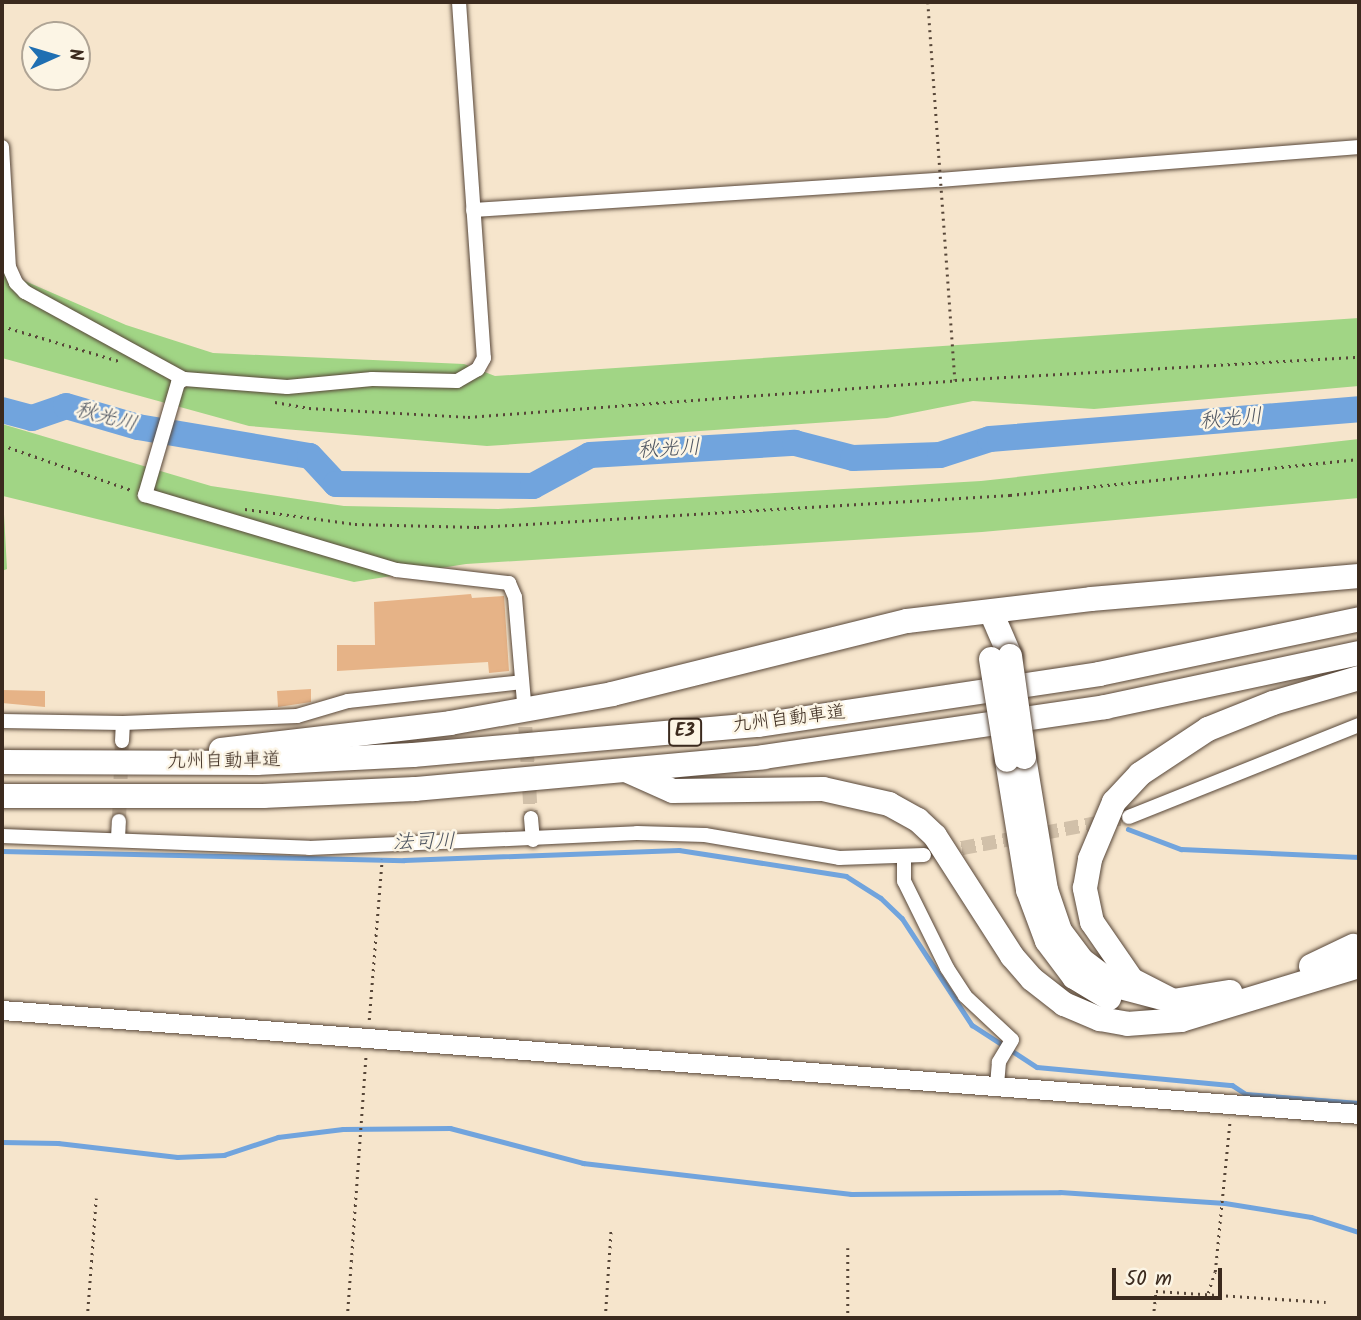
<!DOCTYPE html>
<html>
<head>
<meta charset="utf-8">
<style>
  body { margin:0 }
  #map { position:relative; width:1361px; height:1320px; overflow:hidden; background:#f6e5cc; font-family:Kalam,"Klee One",sans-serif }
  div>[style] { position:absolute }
  .green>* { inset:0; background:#a1d585 }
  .stream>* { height:4.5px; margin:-2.25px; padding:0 2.25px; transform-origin:2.25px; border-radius:2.25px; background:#71a4dd }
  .river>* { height:26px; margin:-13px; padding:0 13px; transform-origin:13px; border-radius:13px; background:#71a4dd }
  .building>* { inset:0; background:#e6b387 }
  .street-tunnel>* { height:14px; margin-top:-7px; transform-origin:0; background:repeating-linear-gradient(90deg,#d1c0a9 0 14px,transparent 0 21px) }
  .path>* { height:2.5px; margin-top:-1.25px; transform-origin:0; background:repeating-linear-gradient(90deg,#574638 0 2px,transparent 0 7px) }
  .roads { filter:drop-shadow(0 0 2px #574638) drop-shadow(0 0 2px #574638) }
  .street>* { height:14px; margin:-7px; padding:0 7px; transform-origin:7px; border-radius:7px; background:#fff }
  .secondary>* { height:19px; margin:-9.5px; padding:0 9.5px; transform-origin:9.5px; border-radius:9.5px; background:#fff }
  .highway>* { height:24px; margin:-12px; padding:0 12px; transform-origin:12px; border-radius:12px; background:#fff }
  .path-bridge>* { height:2.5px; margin-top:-1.25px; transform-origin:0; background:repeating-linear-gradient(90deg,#574638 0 2px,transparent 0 7px) }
  .bridges { filter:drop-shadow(0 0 2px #574638) drop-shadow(0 0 2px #574638) }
  .highway-bridge>* { height:24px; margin:-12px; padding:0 12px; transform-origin:12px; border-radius:12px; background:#fff }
  span { translate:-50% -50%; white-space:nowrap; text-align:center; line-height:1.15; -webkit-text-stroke:5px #fcf5e5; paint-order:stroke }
  .shield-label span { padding:2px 5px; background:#fcf5e5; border:2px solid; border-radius:5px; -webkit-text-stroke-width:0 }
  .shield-label { font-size:18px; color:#3b2a1e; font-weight:700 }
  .street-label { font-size:19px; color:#3b2a1e }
  .water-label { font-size:21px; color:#4e5561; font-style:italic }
  .frame { position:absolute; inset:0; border:4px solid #3b2a1e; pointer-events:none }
  .north { position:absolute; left:21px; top:21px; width:70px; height:70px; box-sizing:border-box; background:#fcf5e5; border:2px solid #afa495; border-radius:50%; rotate:86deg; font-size:19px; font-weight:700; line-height:28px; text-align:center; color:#3b2a1e }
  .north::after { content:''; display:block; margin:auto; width:24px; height:32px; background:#1f6fb2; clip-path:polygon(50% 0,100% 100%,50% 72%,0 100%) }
  .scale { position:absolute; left:1112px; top:1268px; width:110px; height:32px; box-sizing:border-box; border:4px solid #3b2a1e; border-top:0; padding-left:9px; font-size:21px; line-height:24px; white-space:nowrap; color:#3b2a1e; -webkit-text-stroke:5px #fcf5e5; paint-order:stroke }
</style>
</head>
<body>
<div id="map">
  <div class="green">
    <i style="clip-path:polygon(2px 271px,126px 325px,213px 353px,464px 364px,495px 376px,1359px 318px,1359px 386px,1094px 409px,973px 401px,887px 418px,487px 446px,249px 426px,2px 358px)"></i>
    <i style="clip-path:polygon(2px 424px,211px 486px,344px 506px,498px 509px,981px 481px,1359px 439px,1359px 498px,982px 532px,466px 564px,354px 582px,3px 496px,7px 569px,2px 571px)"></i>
  </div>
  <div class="stream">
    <i style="left:1128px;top:829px;width:57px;rotate:20.7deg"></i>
    <i style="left:1181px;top:849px;width:178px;rotate:2.6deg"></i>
    <i style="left:2px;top:851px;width:402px;rotate:1.3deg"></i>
    <i style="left:404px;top:860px;width:275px;rotate:-2.1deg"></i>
    <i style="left:679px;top:850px;width:169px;rotate:8.8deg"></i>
    <i style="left:846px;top:876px;width:41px;rotate:32.2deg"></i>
    <i style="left:881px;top:898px;width:29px;rotate:44deg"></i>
    <i style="left:902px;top:918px;width:128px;rotate:56.8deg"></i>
    <i style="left:972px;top:1025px;width:77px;rotate:32.9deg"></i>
    <i style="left:1037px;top:1067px;width:196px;rotate:5.3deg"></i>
    <i style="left:1232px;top:1085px;width:17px;rotate:33deg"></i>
    <i style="left:1246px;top:1094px;width:113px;rotate:4.6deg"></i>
    <i style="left:2px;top:1142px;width:56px;rotate:1deg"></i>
    <i style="left:58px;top:1143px;width:120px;rotate:6.7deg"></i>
    <i style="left:177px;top:1157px;width:47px;rotate:-2.4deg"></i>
    <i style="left:224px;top:1155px;width:57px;rotate:-18.4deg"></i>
    <i style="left:278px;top:1137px;width:65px;rotate:-7deg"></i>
    <i style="left:343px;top:1129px;width:107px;rotate:-0.5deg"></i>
    <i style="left:450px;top:1128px;width:138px;rotate:14.7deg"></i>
    <i style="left:583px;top:1163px;width:270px;rotate:6.6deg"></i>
    <i style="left:851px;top:1194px;width:209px;rotate:-0.5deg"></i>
    <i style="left:1060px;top:1192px;width:165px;rotate:3.8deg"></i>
    <i style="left:1225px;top:1203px;width:87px;rotate:9.2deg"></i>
    <i style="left:1311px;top:1217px;width:50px;rotate:17.4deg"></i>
  </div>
  <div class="river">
    <i style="left:2px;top:410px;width:31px;rotate:15deg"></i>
    <i style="left:32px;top:418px;width:36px;rotate:-19deg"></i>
    <i style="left:66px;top:406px;width:75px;rotate:16.3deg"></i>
    <i style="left:138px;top:427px;width:174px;rotate:9.6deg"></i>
    <i style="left:310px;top:456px;width:38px;rotate:47deg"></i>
    <i style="left:336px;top:484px;width:197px;rotate:0.6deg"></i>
    <i style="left:533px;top:486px;width:65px;rotate:-28.5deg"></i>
    <i style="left:590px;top:455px;width:205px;rotate:-3.4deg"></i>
    <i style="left:795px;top:443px;width:60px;rotate:14.5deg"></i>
    <i style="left:853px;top:458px;width:87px;rotate:-2deg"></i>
    <i style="left:940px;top:455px;width:52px;rotate:-17.7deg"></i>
    <i style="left:990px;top:439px;width:370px;rotate:-4.6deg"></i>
  </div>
  <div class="building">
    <i style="clip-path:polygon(471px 594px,472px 598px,504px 596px,509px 671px,489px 673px,488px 662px,337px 671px,337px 645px,375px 645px,374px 602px)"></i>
    <i style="clip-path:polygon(311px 689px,311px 702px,278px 707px,277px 691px)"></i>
    <i style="clip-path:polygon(2px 690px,45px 691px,45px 707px,2px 703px)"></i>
  </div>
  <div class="street-tunnel">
    <i style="left:524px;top:706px;width:112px;rotate:86.4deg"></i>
    <i style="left:119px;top:821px;width:80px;rotate:-87.9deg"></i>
    <i style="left:941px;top:852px;width:191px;rotate:-10.5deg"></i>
  </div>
  <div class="path">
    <i style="left:2px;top:326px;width:122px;rotate:16.7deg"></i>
    <i style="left:275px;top:402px;width:35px;rotate:10deg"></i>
    <i style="left:309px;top:408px;width:159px;rotate:3.2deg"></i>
    <i style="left:468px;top:417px;width:488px;rotate:-4.3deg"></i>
    <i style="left:955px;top:380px;width:405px;rotate:-3.3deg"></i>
    <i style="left:2px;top:445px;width:137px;rotate:19.2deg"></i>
    <i style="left:245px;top:509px;width:111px;rotate:7.8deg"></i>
    <i style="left:355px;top:524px;width:122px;rotate:1.4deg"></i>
    <i style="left:477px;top:527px;width:534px;rotate:-3.44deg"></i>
    <i style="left:1010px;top:495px;width:351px;rotate:-5.9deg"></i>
    <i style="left:369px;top:1020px;width:161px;rotate:-85.4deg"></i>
    <i style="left:848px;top:1248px;width:70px;rotate:90deg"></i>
    <i style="left:1208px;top:1293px;width:22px;rotate:-72deg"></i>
    <i style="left:1215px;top:1272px;width:154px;rotate:-84.4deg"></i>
    <i style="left:87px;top:1318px;width:120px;rotate:-85.7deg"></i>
    <i style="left:347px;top:1318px;width:264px;rotate:-85.9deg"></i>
    <i style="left:605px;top:1318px;width:90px;rotate:-86.2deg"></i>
    <i style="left:1153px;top:1318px;width:27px;rotate:-84deg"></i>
    <i style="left:1156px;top:1291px;width:170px;rotate:3.7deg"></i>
  </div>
  <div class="roads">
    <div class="street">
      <i style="left:459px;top:2px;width:357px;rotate:86deg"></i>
      <i style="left:484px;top:358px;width:13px;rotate:119deg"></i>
      <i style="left:478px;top:369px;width:24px;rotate:150deg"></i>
      <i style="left:457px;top:381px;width:85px;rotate:-178.7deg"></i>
      <i style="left:372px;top:379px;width:85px;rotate:174.6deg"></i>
      <i style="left:287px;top:387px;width:103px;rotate:-175.6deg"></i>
      <i style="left:184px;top:379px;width:7px;rotate:146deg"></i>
      <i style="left:178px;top:383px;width:117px;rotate:106.4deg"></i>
      <i style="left:145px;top:495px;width:262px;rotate:16.6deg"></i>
      <i style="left:396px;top:570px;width:114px;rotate:6.6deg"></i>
      <i style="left:509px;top:583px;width:15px;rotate:67deg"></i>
      <i style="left:515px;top:597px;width:104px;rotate:85.1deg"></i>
      <i style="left:2px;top:147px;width:120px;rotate:86.7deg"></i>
      <i style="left:9px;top:267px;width:17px;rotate:66deg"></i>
      <i style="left:16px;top:283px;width:13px;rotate:45deg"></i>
      <i style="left:25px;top:292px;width:181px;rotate:28.7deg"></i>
      <i style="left:473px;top:210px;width:468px;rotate:-3.7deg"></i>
      <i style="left:940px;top:180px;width:420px;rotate:-4.5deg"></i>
      <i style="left:2px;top:721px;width:121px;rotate:0.9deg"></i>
      <i style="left:123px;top:723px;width:174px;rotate:-2.3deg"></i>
      <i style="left:297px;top:716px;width:53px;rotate:-16.4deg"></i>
      <i style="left:348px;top:701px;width:175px;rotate:-6.2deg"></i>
      <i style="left:122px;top:741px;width:18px;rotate:-87deg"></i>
      <i style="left:1129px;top:817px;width:248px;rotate:-21.8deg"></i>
      <i style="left:531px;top:818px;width:22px;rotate:85deg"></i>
      <i style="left:2px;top:836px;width:307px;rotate:2.2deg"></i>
      <i style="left:309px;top:848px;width:328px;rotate:-2.6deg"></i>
      <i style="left:637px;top:833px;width:68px;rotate:1.7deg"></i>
      <i style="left:705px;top:835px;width:136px;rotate:9.7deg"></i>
      <i style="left:839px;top:858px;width:85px;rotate:-2deg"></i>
      <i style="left:118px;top:838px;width:17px;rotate:-87deg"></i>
      <i style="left:904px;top:858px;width:23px;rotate:90deg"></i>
      <i style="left:904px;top:881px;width:97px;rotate:63.7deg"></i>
      <i style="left:947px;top:968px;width:33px;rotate:57deg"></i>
      <i style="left:965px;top:996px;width:64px;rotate:43.1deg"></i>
      <i style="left:1012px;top:1040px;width:26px;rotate:121deg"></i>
      <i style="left:999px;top:1062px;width:25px;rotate:95deg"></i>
    </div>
    <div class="secondary">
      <i style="left:2px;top:1010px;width:1361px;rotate:4.38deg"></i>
    </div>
    <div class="highway">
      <i style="left:991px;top:612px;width:48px;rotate:66.6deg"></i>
      <i style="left:221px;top:750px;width:231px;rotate:-6.7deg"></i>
      <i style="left:450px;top:723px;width:165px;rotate:-10.1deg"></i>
      <i style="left:612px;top:694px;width:304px;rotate:-13.9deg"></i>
      <i style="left:907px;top:621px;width:185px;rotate:-6.8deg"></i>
      <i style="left:1091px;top:599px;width:269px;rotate:-4.9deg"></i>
      <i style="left:1024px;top:757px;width:135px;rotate:80.6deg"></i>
      <i style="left:1046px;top:890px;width:43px;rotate:71.1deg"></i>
      <i style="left:1060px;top:931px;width:38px;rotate:53deg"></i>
      <i style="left:1083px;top:961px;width:41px;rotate:37.1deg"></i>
      <i style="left:1116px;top:986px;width:59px;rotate:14.7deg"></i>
      <i style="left:1173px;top:1001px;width:58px;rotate:-9deg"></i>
      <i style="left:1007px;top:760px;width:132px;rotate:80.8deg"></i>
      <i style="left:1028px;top:890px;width:54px;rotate:69.6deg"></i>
      <i style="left:1047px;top:941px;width:45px;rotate:53.1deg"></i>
      <i style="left:1074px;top:977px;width:41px;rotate:31deg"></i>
      <i style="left:2px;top:762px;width:255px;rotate:0.2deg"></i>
      <i style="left:257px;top:763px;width:156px;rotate:-2.9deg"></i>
      <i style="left:413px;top:755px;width:347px;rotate:-5deg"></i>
      <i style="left:759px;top:725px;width:344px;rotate:-8.5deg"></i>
      <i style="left:1099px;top:674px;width:266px;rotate:-11.9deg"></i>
      <i style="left:628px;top:771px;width:49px;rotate:24deg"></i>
      <i style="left:673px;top:791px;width:150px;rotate:-0.8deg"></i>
      <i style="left:823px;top:789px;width:68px;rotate:12.8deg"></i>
      <i style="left:889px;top:804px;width:33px;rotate:29deg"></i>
      <i style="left:918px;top:820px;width:23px;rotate:43deg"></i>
      <i style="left:935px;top:836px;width:143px;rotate:57.3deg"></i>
      <i style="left:1012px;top:956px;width:30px;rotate:49deg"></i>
      <i style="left:1032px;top:979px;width:41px;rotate:38deg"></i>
      <i style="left:1064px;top:1004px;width:39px;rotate:23deg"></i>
      <i style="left:1100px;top:1019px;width:27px;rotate:10deg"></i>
      <i style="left:1127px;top:1024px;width:54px;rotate:-4.2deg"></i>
      <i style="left:1181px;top:1020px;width:186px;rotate:-16.9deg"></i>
      <i style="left:2px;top:796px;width:261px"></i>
      <i style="left:263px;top:796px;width:152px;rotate:-2.6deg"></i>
      <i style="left:415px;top:789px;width:350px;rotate:-5.2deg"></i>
      <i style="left:764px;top:757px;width:345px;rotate:-8.3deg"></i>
      <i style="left:1105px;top:707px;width:260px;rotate:-12deg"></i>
      <i style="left:1311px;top:966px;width:47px;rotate:-25.5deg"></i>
      <i style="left:1173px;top:1001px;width:46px;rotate:-152.9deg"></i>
      <i style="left:1132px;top:980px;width:70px;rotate:-124.6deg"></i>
      <i style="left:1092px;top:922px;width:35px;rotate:-102deg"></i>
      <i style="left:1085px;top:888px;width:29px;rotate:-80deg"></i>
      <i style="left:1090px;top:859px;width:62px;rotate:-67.2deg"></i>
      <i style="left:1114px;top:802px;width:38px;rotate:-47deg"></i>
      <i style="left:1140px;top:774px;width:82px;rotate:-33.5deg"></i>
      <i style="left:1208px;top:729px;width:70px;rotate:-21.8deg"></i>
      <i style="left:1273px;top:703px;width:90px;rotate:-16.2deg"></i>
    </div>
  </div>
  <div class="path-bridge">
    <i style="left:928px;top:2px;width:379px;rotate:85.9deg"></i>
  </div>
  <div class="bridges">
    <div class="highway-bridge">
      <i style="left:1010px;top:656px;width:102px;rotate:82.1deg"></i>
      <i style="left:991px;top:659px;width:102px;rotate:81deg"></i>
    </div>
  </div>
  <div class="shield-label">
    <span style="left:685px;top:732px">E3</span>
  </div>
  <div class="street-label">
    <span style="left:789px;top:720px;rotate:-7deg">九州自動車道</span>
    <span style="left:224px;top:762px;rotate:-1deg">九州自動車道</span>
  </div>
  <div class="water-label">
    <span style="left:106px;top:418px;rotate:15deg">秋光川</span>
    <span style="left:1231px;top:420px;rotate:-5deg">秋光川</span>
    <span style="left:669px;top:450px;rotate:-3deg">秋光川</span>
    <span style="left:424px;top:843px;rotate:-1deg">法司川</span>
  </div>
  <div class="frame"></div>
  <div class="north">N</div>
  <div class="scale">50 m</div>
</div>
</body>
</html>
